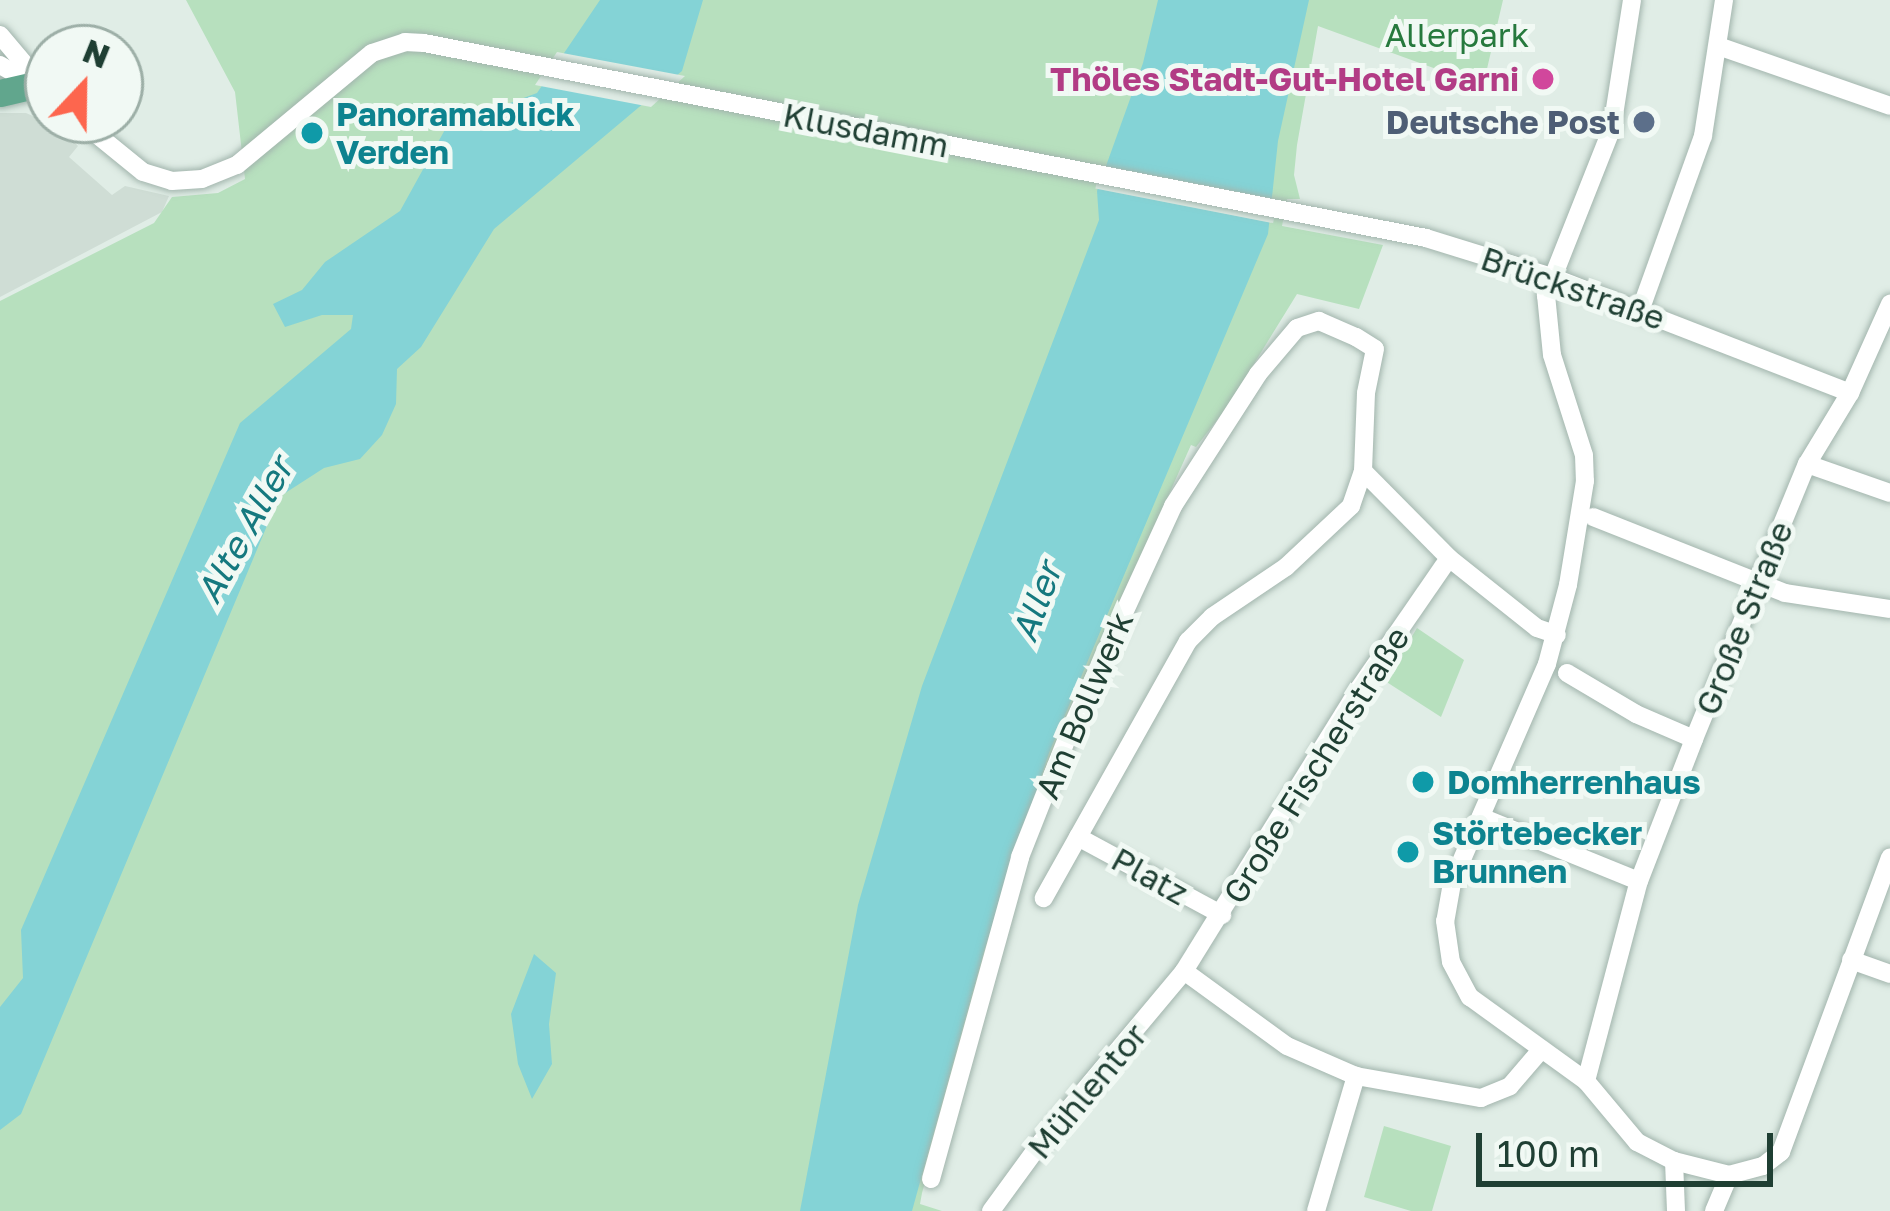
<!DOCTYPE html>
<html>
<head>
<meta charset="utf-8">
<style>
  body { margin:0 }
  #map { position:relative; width:1890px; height:1211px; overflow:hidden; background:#e0ede6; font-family:"Golos Text",sans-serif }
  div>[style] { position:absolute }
  .built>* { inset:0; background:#cfddd5 }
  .green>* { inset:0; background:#b7e0be }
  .water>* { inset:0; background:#84d3d6 }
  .pier>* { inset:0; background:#e0ede6; transform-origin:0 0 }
  .roads { filter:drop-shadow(0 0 3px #a2b5ad) drop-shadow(0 0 3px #a2b5ad) }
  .street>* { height:18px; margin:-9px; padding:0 9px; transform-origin:9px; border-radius:9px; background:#fff }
  .primary>* { height:27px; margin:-13.5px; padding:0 13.5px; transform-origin:13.5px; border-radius:13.5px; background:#61a68d }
  .dots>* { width:33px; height:33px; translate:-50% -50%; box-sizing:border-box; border:6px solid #f1f9f4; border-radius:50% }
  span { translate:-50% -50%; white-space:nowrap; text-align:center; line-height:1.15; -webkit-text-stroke:10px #f1f9f4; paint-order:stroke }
  .park-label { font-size:33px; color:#26793d }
  .hotel-label { font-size:33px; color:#b23c85; font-weight:700 }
  .right { translate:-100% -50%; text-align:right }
  .culture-label { font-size:33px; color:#0d838f; font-weight:700 }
  .left { translate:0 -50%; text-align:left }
  .service-label { font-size:33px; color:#4e5e75; font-weight:700 }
  .street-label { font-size:33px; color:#1f3f33 }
  .water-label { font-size:36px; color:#15797f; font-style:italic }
  .north { position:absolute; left:24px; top:24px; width:120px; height:120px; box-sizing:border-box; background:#f1f9f4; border:3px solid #9dafa7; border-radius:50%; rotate:22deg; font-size:33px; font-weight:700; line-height:48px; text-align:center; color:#1f3f33 }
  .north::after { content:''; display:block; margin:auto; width:42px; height:54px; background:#fd664e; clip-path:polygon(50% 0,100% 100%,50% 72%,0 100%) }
  .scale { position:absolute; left:1476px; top:1133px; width:297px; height:54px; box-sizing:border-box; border:6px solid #1f3f33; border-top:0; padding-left:15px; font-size:36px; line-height:42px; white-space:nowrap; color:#1f3f33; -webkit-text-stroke:9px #f1f9f4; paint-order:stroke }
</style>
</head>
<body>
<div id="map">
  <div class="built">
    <i style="clip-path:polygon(0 113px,26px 113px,61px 128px,78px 146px,69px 157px,112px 195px,125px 186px,169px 196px,162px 212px,0 297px)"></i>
  </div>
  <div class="green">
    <i style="clip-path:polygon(186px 0,1503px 0,1483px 86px,1318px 26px,1297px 145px,1294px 175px,1300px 199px,1287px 199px,1282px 226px,1383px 245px,1359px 309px,1297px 294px,1228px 406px,1196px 447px,1191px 445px,1058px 742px,984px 971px,922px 1193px,920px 1204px,942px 1211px,0 1211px,0 301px,154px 223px,172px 197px,218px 193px,245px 179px,235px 92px)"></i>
    <i style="clip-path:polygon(1417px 628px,1464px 660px,1441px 717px,1385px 681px)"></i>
    <i style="clip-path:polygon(1384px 1126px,1451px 1146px,1432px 1211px,1411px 1211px,1364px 1197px)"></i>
  </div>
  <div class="water">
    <i style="clip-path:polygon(600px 0,703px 0,682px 71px,494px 229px,421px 347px,397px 369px,396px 404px,382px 435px,360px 459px,324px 468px,279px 497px,21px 1114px,0 1130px,0 1007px,23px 978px,21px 930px,240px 423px,351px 329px,353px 315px,322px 315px,285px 327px,273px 304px,302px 290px,325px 262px,400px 211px,447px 126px,537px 93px)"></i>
    <i style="clip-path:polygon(1158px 0,1309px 0,1278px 141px,1268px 234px,1049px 753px,984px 951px,912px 1211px,800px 1211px,858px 905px,922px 686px,1099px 220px,1097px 191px,1143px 63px)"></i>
    <i style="clip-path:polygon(534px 954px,556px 973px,549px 1024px,552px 1064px,532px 1099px,518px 1064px,511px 1014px)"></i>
  </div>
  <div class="pier">
    <i style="clip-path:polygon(557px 52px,685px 76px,651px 107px,535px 85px)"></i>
    <i style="left:1100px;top:165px;width:181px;height:24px;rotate:11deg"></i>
  </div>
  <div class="roads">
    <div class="street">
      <i style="left:1632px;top:0;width:130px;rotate:98.9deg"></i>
      <i style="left:1612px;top:128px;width:180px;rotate:111.6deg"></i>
      <i style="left:1546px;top:295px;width:60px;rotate:84.3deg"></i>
      <i style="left:1552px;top:355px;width:105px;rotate:72.3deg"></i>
      <i style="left:1584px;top:455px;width:26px;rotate:88deg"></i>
      <i style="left:1585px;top:481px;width:105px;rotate:99.3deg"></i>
      <i style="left:1568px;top:585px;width:82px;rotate:104.9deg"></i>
      <i style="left:1547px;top:664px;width:239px;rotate:113.5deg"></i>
      <i style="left:1452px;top:883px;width:39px;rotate:100deg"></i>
      <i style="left:1445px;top:921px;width:41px;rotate:81.7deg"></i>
      <i style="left:1451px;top:962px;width:40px;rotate:62deg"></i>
      <i style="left:1470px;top:997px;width:143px;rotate:35.9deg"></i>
      <i style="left:1586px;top:1081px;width:80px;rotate:50.1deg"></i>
      <i style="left:1637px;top:1142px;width:42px;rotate:27.2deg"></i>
      <i style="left:1674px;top:1161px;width:57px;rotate:14.3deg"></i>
      <i style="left:1729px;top:1175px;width:35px;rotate:-15deg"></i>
      <i style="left:1763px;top:1166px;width:23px;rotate:-38deg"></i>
      <i style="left:1781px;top:1152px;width:314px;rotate:-69.7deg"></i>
      <i style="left:0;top:35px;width:75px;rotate:49.9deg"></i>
      <i style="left:1718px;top:46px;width:182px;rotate:19.2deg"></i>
      <i style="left:0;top:65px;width:43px;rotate:29.6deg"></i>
      <i style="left:79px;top:120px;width:82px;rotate:39.1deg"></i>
      <i style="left:143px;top:172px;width:30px;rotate:17deg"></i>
      <i style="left:172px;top:181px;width:30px;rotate:-4deg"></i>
      <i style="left:202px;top:179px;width:38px;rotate:-22deg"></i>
      <i style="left:237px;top:165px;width:175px;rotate:-39.7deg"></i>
      <i style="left:372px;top:53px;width:35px;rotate:-18deg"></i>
      <i style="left:405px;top:42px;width:19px;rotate:3deg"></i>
      <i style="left:424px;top:43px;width:1021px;rotate:11.01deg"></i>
      <i style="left:1426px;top:238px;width:129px;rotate:17.2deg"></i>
      <i style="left:1549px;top:276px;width:323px;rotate:21.2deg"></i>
      <i style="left:1640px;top:311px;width:186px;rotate:-70.2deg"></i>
      <i style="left:1703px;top:136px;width:138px;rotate:-81.2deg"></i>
      <i style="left:1807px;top:464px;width:88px;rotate:19.3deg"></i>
      <i style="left:1363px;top:471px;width:122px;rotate:45.3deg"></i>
      <i style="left:1449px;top:558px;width:112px;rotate:38.5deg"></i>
      <i style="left:1537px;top:628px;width:21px;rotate:19deg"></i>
      <i style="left:1593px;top:517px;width:206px;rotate:21.6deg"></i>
      <i style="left:1785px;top:593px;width:106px;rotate:8.7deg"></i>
      <i style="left:1567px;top:673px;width:80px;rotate:30.7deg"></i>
      <i style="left:1636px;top:714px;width:63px;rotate:23.3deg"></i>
      <i style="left:1481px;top:817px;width:170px;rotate:22.1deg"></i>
      <i style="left:1078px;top:837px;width:164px;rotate:28.4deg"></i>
      <i style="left:1851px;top:960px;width:41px;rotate:19.7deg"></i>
      <i style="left:1184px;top:971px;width:127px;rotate:36.1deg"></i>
      <i style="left:1287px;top:1046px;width:75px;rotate:23.5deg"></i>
      <i style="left:1356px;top:1076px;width:127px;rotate:10deg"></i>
      <i style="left:1481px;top:1098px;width:31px;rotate:-22deg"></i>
      <i style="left:1510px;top:1086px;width:46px;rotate:-49.4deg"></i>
      <i style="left:1586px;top:1081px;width:207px;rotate:-75.2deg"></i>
      <i style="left:1639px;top:881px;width:152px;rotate:-68.8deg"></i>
      <i style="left:1694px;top:739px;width:297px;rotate:-67.7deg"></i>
      <i style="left:1807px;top:464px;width:83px;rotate:-58.8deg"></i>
      <i style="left:1850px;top:393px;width:98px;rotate:-65.8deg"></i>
      <i style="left:1674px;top:1161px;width:50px;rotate:87.7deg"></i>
      <i style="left:931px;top:1179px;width:334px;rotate:-74.5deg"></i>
      <i style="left:1020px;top:857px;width:139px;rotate:-68.4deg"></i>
      <i style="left:1071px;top:728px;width:244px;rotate:-65.3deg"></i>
      <i style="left:1173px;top:506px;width:157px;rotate:-57.2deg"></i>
      <i style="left:1258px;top:374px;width:60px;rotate:-49.7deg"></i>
      <i style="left:1297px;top:328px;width:23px;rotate:-18deg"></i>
      <i style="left:1319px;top:321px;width:40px;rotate:23.4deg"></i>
      <i style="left:1356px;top:337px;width:22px;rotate:32deg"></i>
      <i style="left:1375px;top:349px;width:45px;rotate:101.6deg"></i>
      <i style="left:1366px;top:393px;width:78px;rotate:92.2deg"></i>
      <i style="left:1363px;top:471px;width:37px;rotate:109deg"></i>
      <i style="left:1351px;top:506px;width:89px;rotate:136.8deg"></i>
      <i style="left:1286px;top:567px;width:89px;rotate:146deg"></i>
      <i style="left:1212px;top:617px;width:34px;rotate:135deg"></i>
      <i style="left:1188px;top:641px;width:295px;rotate:119.3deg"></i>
      <i style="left:991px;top:1211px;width:87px;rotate:-53.9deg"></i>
      <i style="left:1042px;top:1141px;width:222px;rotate:-50.1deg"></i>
      <i style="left:1184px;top:971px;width:331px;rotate:-58.2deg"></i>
      <i style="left:1358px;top:690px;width:160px;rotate:-55.4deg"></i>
      <i style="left:1316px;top:1211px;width:141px;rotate:-73.5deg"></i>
      <i style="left:1714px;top:1211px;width:39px;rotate:-67deg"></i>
    </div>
    <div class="primary">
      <i style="left:0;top:93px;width:37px;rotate:-13deg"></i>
    </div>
  </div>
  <div class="dots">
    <i style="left:1543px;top:79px;background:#d1479c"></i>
    <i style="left:1644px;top:122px;background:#5c6f8a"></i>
    <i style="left:312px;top:133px;background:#0f9aa8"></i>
    <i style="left:1423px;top:782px;background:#0f9aa8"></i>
    <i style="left:1408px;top:852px;background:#0f9aa8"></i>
  </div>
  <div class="park-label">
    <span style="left:1457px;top:35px">Allerpark</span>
  </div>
  <div class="hotel-label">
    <span class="right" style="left:1519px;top:79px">Thöles Stadt-Gut-Hotel Garni</span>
  </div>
  <div class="culture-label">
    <span class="left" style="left:336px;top:133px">Panoramablick<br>Verden</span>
    <span class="left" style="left:1447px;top:782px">Domherrenhaus</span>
    <span class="left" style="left:1432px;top:852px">Störtebecker<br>Brunnen</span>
  </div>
  <div class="service-label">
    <span class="right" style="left:1620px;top:122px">Deutsche Post</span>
  </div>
  <div class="street-label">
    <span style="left:866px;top:130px;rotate:11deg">Klusdamm</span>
    <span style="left:1573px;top:288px;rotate:19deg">Brückstraße</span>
    <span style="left:1744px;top:618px;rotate:-68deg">Große Straße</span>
    <span style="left:1084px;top:705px;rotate:-67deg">Am Bollwerk</span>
    <span style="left:1316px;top:765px;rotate:-58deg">Große Fischerstraße</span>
    <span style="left:1150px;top:876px;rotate:29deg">Platz</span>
    <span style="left:1087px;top:1091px;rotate:-50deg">Mühlentor</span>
  </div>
  <div class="water-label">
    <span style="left:244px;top:530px;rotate:-61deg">Alte Aller</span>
    <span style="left:1036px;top:602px;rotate:-70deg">Aller</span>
  </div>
  <div class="north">N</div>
  <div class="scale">100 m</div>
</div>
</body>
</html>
